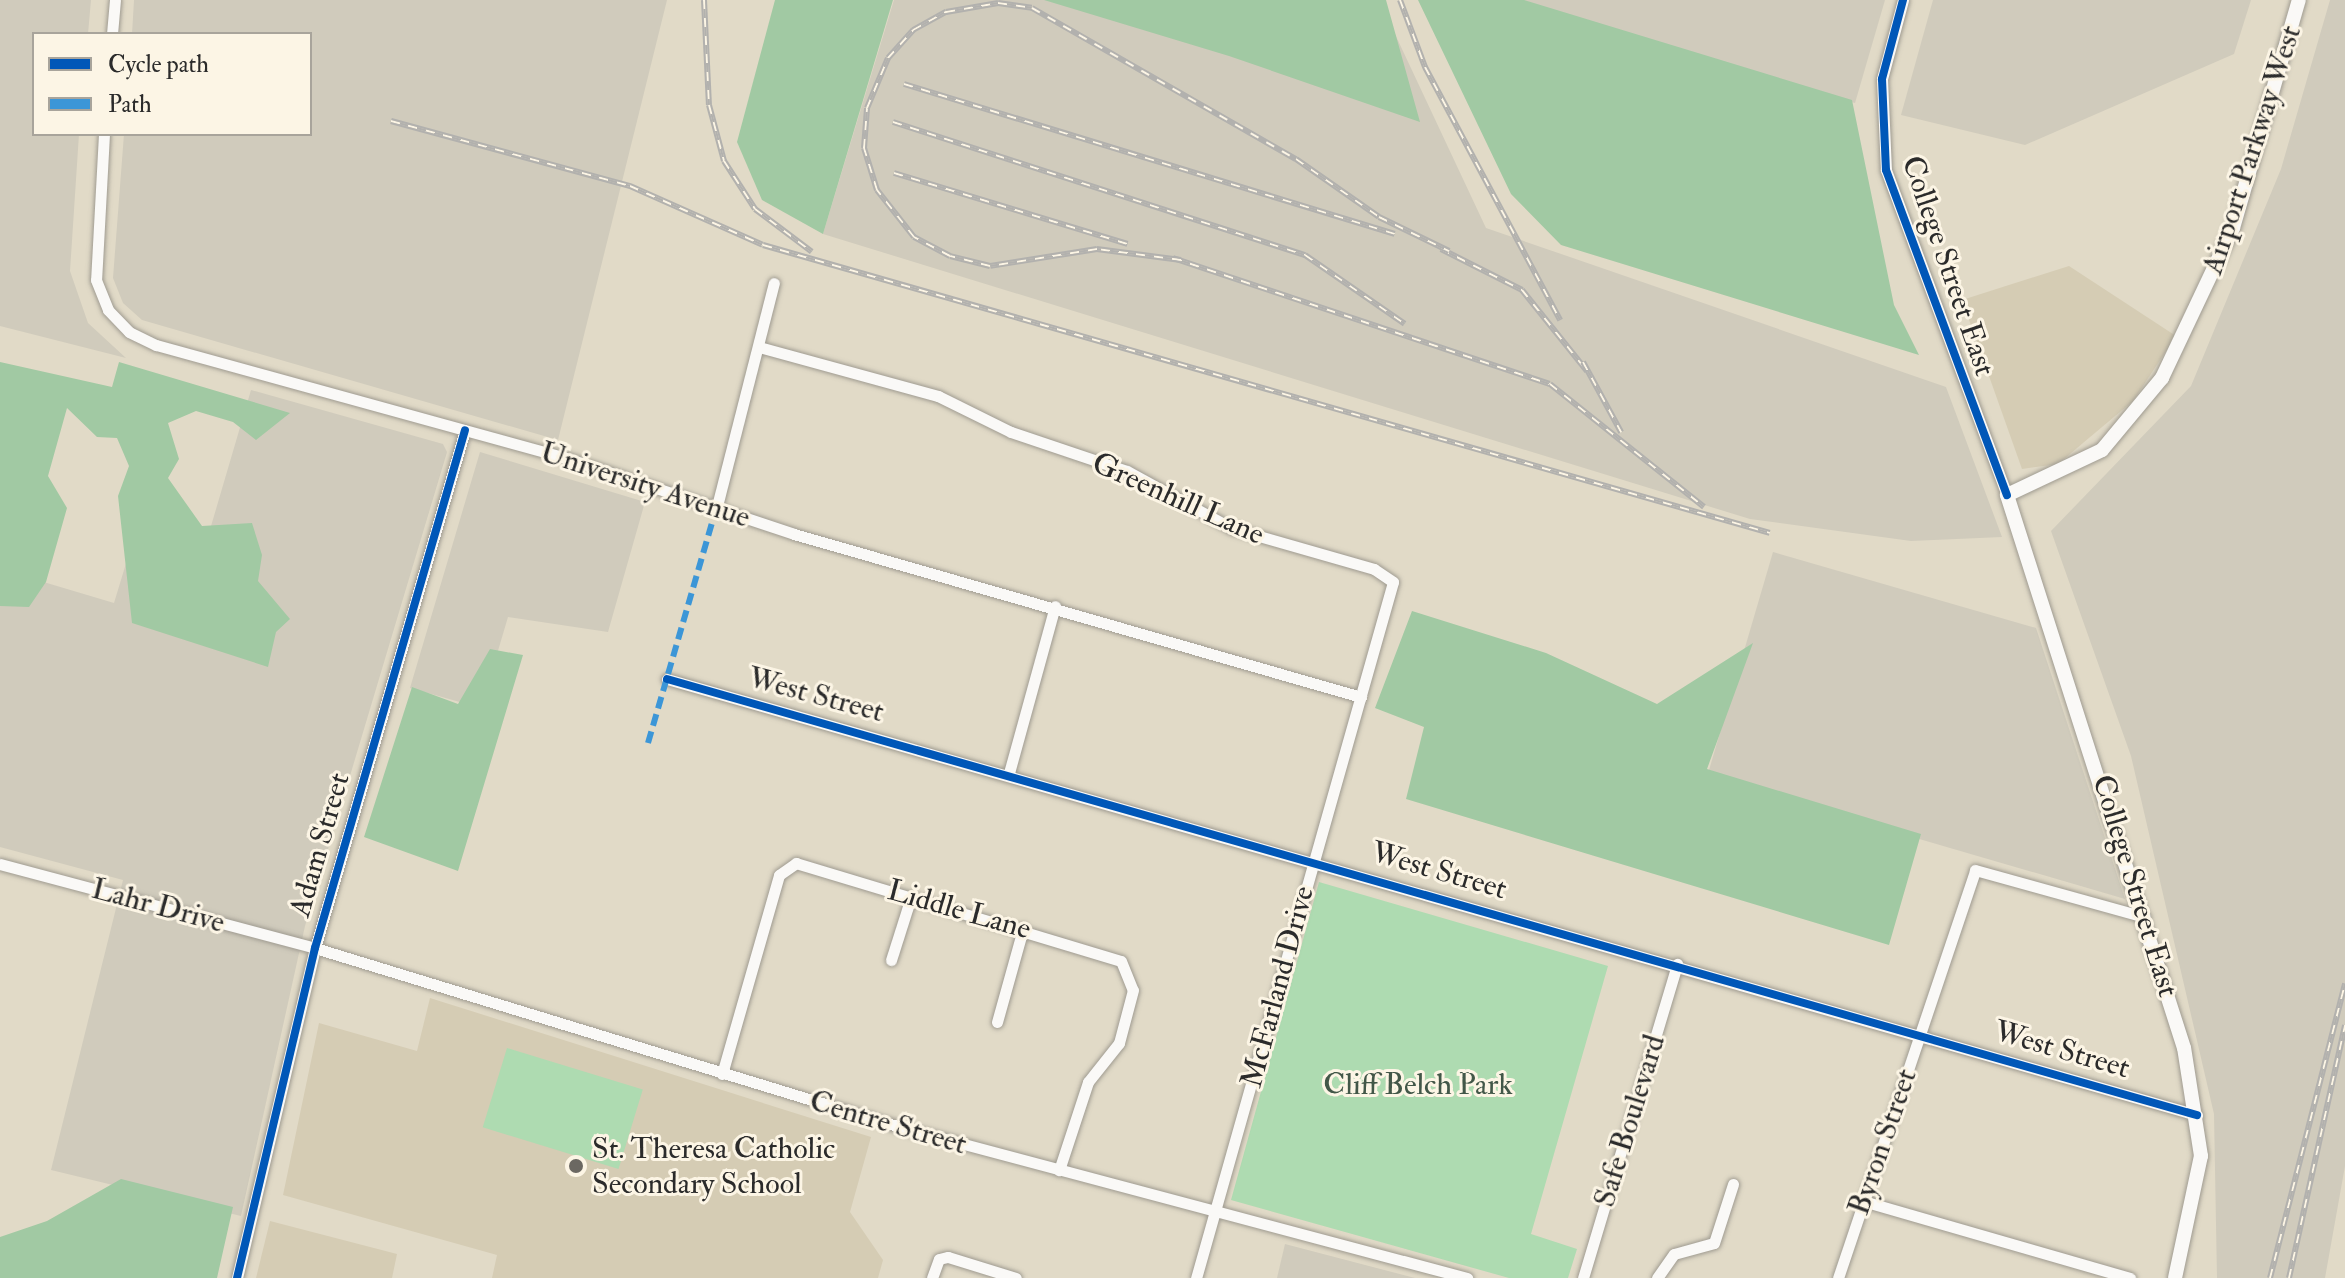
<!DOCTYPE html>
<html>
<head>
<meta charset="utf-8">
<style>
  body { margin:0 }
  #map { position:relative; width:2345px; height:1278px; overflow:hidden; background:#e1dac7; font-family:"IM FELL Double Pica",serif }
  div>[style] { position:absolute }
  .built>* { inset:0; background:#d5ccb4 }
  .industrial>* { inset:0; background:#d0cbbc }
  .green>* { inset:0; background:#aedbb1; transform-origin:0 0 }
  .forest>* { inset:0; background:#a1c9a3 }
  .roads { filter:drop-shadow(0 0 2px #9f9b91) drop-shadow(0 0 2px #9f9b91) }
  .minor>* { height:11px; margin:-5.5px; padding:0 5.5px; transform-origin:5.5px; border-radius:5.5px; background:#faf9f7 }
  .major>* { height:14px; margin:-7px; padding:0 7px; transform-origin:7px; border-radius:7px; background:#faf9f7 }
  .rail>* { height:6px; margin-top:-3px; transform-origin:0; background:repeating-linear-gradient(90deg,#fcf5e5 0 9px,#b2b1ae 0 18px); box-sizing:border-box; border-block:2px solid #b2b1ae }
  .quiet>* { height:6px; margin-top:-3px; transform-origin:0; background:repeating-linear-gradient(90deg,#3c96d7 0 12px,transparent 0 18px) }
  .cycleway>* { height:8px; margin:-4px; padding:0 4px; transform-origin:4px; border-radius:4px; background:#0057b8 }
  .dots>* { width:22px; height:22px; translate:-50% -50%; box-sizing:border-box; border:4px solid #fcf5e5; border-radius:50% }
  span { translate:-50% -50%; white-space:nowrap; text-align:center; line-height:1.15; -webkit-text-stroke:6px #fcf5e5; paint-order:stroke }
  .street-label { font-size:30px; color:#2b2b2b }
  .park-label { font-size:30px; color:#425748 }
  .poi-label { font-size:30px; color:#2b2b2b }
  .left { translate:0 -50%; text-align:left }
  .legend { position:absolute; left:32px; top:32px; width:280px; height:104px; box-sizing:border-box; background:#fcf5e5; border:2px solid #a8a49b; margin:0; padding:10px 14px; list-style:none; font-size:24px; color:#2b2b2b }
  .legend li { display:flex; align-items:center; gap:16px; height:40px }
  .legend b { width:40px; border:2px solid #a8a49b }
</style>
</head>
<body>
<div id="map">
  <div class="built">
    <i style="clip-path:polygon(2069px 266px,2176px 336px,2133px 401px,2058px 464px,2022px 469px,1962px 300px)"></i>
    <i style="clip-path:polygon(430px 998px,871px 1137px,850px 1212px,883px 1260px,878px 1278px,492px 1278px,497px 1255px,283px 1195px,319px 1023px,417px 1051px)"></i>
    <i style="clip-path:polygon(270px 1221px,397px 1254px,392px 1278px,256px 1278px)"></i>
  </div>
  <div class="industrial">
    <i style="clip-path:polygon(0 0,91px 0,88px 34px,34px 34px,34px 134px,79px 134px,70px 271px,88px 323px,126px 358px,0 326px)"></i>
    <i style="clip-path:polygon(134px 0,667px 0,558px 440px,142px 320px,123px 303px,113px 278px,124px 134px,310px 134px,310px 34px,132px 34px)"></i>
    <i style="clip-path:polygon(894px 0,1379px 0,1486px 228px,1946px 387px,2002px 537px,1911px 541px,1750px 519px,823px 234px)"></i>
    <i style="clip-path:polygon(1491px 0,1885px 0,1855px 103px)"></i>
    <i style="clip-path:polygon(1933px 0,2251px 0,2234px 54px,2025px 145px,1901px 115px)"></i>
    <i style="clip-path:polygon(2330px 0,2345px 0,2345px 1166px,2325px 1278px,2217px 1278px,2214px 1114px,2131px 756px,2051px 531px,2191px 386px,2281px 169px)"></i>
    <i style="clip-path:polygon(251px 390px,443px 444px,447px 452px,305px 926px,241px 1216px,51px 1170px,123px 880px,0 847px,0 569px,114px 603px,131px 547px,199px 567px)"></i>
    <i style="clip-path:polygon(480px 452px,645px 502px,608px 632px,508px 617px,481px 708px,410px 688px)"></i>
    <i style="clip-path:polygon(1773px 552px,2036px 628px,2125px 899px,1707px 777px)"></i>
    <i style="clip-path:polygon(1285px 1244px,1415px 1278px,1277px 1278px)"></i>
  </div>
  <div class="green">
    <i style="clip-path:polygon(1319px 882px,1608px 966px,1531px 1234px,1577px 1249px,1568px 1278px,1509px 1278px,1231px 1200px)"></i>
    <i style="left:507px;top:1048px;width:142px;height:83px;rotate:17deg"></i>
  </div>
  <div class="forest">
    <i style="clip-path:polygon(775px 0,893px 0,823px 234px,762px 200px,737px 142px)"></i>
    <i style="clip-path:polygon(1044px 0,1386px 0,1420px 122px,1229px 56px)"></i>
    <i style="clip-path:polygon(1418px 0,1524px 0,1852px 100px,1894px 305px,1919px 355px,1561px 245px,1511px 194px)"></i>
    <i style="clip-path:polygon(0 362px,112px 387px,119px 362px,290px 413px,256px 440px,233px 422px,196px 411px,168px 423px,179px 459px,168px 478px,202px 526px,252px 523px,262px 555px,258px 581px,290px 619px,276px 632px,268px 667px,132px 623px,118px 496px,129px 466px,117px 438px,97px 437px,67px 408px,48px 476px,67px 508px,46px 582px,29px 607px,0 606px)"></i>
    <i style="clip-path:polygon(1412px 611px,1546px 653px,1657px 704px,1753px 643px,1707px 769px,1921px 834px,1889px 945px,1406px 799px,1424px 727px,1375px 708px)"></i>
    <i style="clip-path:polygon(490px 649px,523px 655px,458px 871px,364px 837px,412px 687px,458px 704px)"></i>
    <i style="clip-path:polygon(121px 1179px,233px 1207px,217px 1278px,0 1278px,0 1237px,47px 1221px)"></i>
  </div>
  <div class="roads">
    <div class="minor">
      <i style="left:1903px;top:0;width:82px;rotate:104.9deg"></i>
      <i style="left:1882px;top:79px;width:91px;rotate:87.5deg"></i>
      <i style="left:1886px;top:170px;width:347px;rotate:69.6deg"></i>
      <i style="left:112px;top:34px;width:34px;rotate:-85deg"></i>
      <i style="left:104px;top:134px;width:146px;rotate:93.1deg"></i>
      <i style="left:96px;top:280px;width:32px;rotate:68deg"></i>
      <i style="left:108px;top:310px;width:30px;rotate:46deg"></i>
      <i style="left:129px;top:332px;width:30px;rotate:26deg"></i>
      <i style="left:156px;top:345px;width:422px;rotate:15.4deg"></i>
      <i style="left:563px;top:457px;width:243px;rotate:18.4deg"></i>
      <i style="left:794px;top:534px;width:590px;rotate:16.04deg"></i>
      <i style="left:759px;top:347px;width:186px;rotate:15.3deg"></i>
      <i style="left:938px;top:396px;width:81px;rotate:26.3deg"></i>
      <i style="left:1011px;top:432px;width:122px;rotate:18.6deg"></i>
      <i style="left:1127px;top:471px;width:119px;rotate:28.7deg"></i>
      <i style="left:1231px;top:528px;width:149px;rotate:16deg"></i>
      <i style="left:1374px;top:569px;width:23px;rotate:34deg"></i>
      <i style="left:1393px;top:582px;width:723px;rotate:105.8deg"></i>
      <i style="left:717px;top:506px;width:230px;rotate:-75.7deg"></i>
      <i style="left:667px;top:679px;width:1591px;rotate:15.91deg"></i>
      <i style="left:1009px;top:773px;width:173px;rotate:-74.6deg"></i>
      <i style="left:0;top:864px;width:326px;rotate:14.9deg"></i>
      <i style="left:315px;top:948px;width:612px;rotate:17.01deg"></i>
      <i style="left:900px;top:1127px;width:587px;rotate:14.91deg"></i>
      <i style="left:891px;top:960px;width:66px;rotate:-72.4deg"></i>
      <i style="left:997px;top:1022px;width:97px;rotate:-74.4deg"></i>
      <i style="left:722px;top:1074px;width:207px;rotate:-74deg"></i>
      <i style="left:779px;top:875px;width:21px;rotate:-35deg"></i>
      <i style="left:796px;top:863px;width:339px;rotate:16.8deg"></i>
      <i style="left:1121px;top:961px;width:31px;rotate:68deg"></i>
      <i style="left:1133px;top:990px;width:55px;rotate:104.8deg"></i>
      <i style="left:1119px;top:1043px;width:50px;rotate:128.5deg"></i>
      <i style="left:1088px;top:1082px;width:93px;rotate:108.2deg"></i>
      <i style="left:1863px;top:1201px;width:278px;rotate:16.1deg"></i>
      <i style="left:237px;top:1278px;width:339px;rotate:-76.7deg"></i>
      <i style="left:315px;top:948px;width:539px;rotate:-73.85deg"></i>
      <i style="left:932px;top:1278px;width:20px;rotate:-70deg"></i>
      <i style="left:939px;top:1259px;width:9px;rotate:-13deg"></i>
      <i style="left:948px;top:1257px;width:71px;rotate:17.2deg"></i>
      <i style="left:1583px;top:1278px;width:328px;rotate:-73.3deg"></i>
      <i style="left:1657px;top:1278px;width:29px;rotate:-55deg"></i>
      <i style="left:1674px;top:1254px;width:41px;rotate:-15.4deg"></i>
      <i style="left:1714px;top:1243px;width:62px;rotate:-72.1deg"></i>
      <i style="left:1838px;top:1278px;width:430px;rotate:-71.4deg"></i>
      <i style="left:1975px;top:870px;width:176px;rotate:15.5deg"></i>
    </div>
    <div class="major">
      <i style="left:2175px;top:1278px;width:125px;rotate:-78deg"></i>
      <i style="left:2201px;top:1156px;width:109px;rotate:-98.9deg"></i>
      <i style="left:2184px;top:1048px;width:581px;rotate:-107.75deg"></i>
      <i style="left:2007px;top:495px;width:105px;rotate:-25.3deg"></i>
      <i style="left:2102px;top:450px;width:94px;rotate:-50.2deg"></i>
      <i style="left:2162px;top:378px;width:166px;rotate:-64.7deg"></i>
      <i style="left:2233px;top:228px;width:237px;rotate:-73.9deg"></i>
    </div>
  </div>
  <div class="rail">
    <i style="left:704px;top:0;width:105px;rotate:87.3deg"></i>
    <i style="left:709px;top:105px;width:58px;rotate:75deg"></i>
    <i style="left:724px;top:161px;width:57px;rotate:57.1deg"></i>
    <i style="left:755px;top:209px;width:71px;rotate:37deg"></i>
    <i style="left:1400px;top:0;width:72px;rotate:69.5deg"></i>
    <i style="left:1425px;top:67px;width:287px;rotate:61.9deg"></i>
    <i style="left:904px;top:84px;width:513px;rotate:16.99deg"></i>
    <i style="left:391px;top:121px;width:248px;rotate:15.2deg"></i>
    <i style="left:630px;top:186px;width:145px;rotate:23.9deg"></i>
    <i style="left:763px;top:245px;width:1047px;rotate:15.96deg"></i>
    <i style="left:893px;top:122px;width:433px;rotate:17.9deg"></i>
    <i style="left:1305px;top:255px;width:121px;rotate:34.6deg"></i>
    <i style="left:894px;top:173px;width:244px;rotate:16.9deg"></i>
    <i style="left:1441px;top:249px;width:91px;rotate:26.8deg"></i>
    <i style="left:1522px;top:290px;width:104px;rotate:51.3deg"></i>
    <i style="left:1173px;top:258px;width:397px;rotate:18.5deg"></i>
    <i style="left:1550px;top:384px;width:197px;rotate:38.6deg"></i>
    <i style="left:1181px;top:260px;width:85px;rotate:-172.5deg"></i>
    <i style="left:1097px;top:249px;width:108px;rotate:171deg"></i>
    <i style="left:990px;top:266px;width:41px;rotate:-166deg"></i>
    <i style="left:950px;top:256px;width:41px;rotate:-152.2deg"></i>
    <i style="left:914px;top:237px;width:60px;rotate:-128.2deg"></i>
    <i style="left:877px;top:190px;width:44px;rotate:-107.2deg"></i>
    <i style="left:864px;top:148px;width:40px;rotate:-85.7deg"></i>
    <i style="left:867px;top:108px;width:54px;rotate:-67.2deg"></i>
    <i style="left:888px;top:58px;width:38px;rotate:-48deg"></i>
    <i style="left:913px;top:30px;width:38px;rotate:-29deg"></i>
    <i style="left:946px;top:12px;width:53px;rotate:-9.8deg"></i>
    <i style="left:998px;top:3px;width:34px;rotate:8deg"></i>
    <i style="left:1032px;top:8px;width:304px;rotate:29.8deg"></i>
    <i style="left:1296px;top:159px;width:101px;rotate:34.9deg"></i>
    <i style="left:1379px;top:217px;width:78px;rotate:25.9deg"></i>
    <i style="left:1583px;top:362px;width:80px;rotate:61.5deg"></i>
    <i style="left:2270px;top:1278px;width:304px;rotate:-75.7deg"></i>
    <i style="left:2289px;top:1278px;width:259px;rotate:-77.5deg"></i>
  </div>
  <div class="quiet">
    <i style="left:648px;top:743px;width:247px;rotate:-73.8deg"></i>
  </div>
  <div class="cycleway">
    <i style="left:1903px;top:0;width:82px;rotate:104.9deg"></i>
    <i style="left:1882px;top:79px;width:91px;rotate:87.5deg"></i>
    <i style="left:1886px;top:170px;width:347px;rotate:69.6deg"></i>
    <i style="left:667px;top:679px;width:1591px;rotate:15.91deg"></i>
    <i style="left:237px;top:1278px;width:339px;rotate:-76.7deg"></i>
    <i style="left:315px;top:948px;width:539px;rotate:-73.85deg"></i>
  </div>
  <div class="dots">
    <i style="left:576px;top:1166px;background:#6b6862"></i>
  </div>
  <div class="street-label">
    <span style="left:2252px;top:150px;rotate:-72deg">Airport Parkway West</span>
    <span style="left:1948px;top:266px;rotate:71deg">College Street East</span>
    <span style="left:645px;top:485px;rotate:18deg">University Avenue</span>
    <span style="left:1178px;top:499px;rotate:24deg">Greenhill Lane</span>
    <span style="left:816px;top:695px;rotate:15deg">West Street</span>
    <span style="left:320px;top:845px;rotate:-74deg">Adam Street</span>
    <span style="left:1439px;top:871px;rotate:16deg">West Street</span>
    <span style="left:2135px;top:886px;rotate:73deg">College Street East</span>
    <span style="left:158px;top:906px;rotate:15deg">Lahr Drive</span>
    <span style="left:959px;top:910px;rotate:16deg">Liddle Lane</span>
    <span style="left:1278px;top:987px;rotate:-75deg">McFarland Drive</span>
    <span style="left:2062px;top:1050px;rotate:16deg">West Street</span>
    <span style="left:1630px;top:1121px;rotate:-73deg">Safe Boulevard</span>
    <span style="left:888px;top:1123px;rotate:16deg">Centre Street</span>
    <span style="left:1883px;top:1142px;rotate:-71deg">Byron Street</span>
  </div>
  <div class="park-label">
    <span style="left:1418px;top:1085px">Cliff Belch Park</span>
  </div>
  <div class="poi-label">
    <span class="left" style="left:592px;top:1166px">St. Theresa Catholic<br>Secondary School</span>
  </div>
  <ul class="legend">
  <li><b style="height:10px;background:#0057b8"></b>Cycle path</li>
  <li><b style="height:10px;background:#3c96d7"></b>Path</li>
  </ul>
</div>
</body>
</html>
